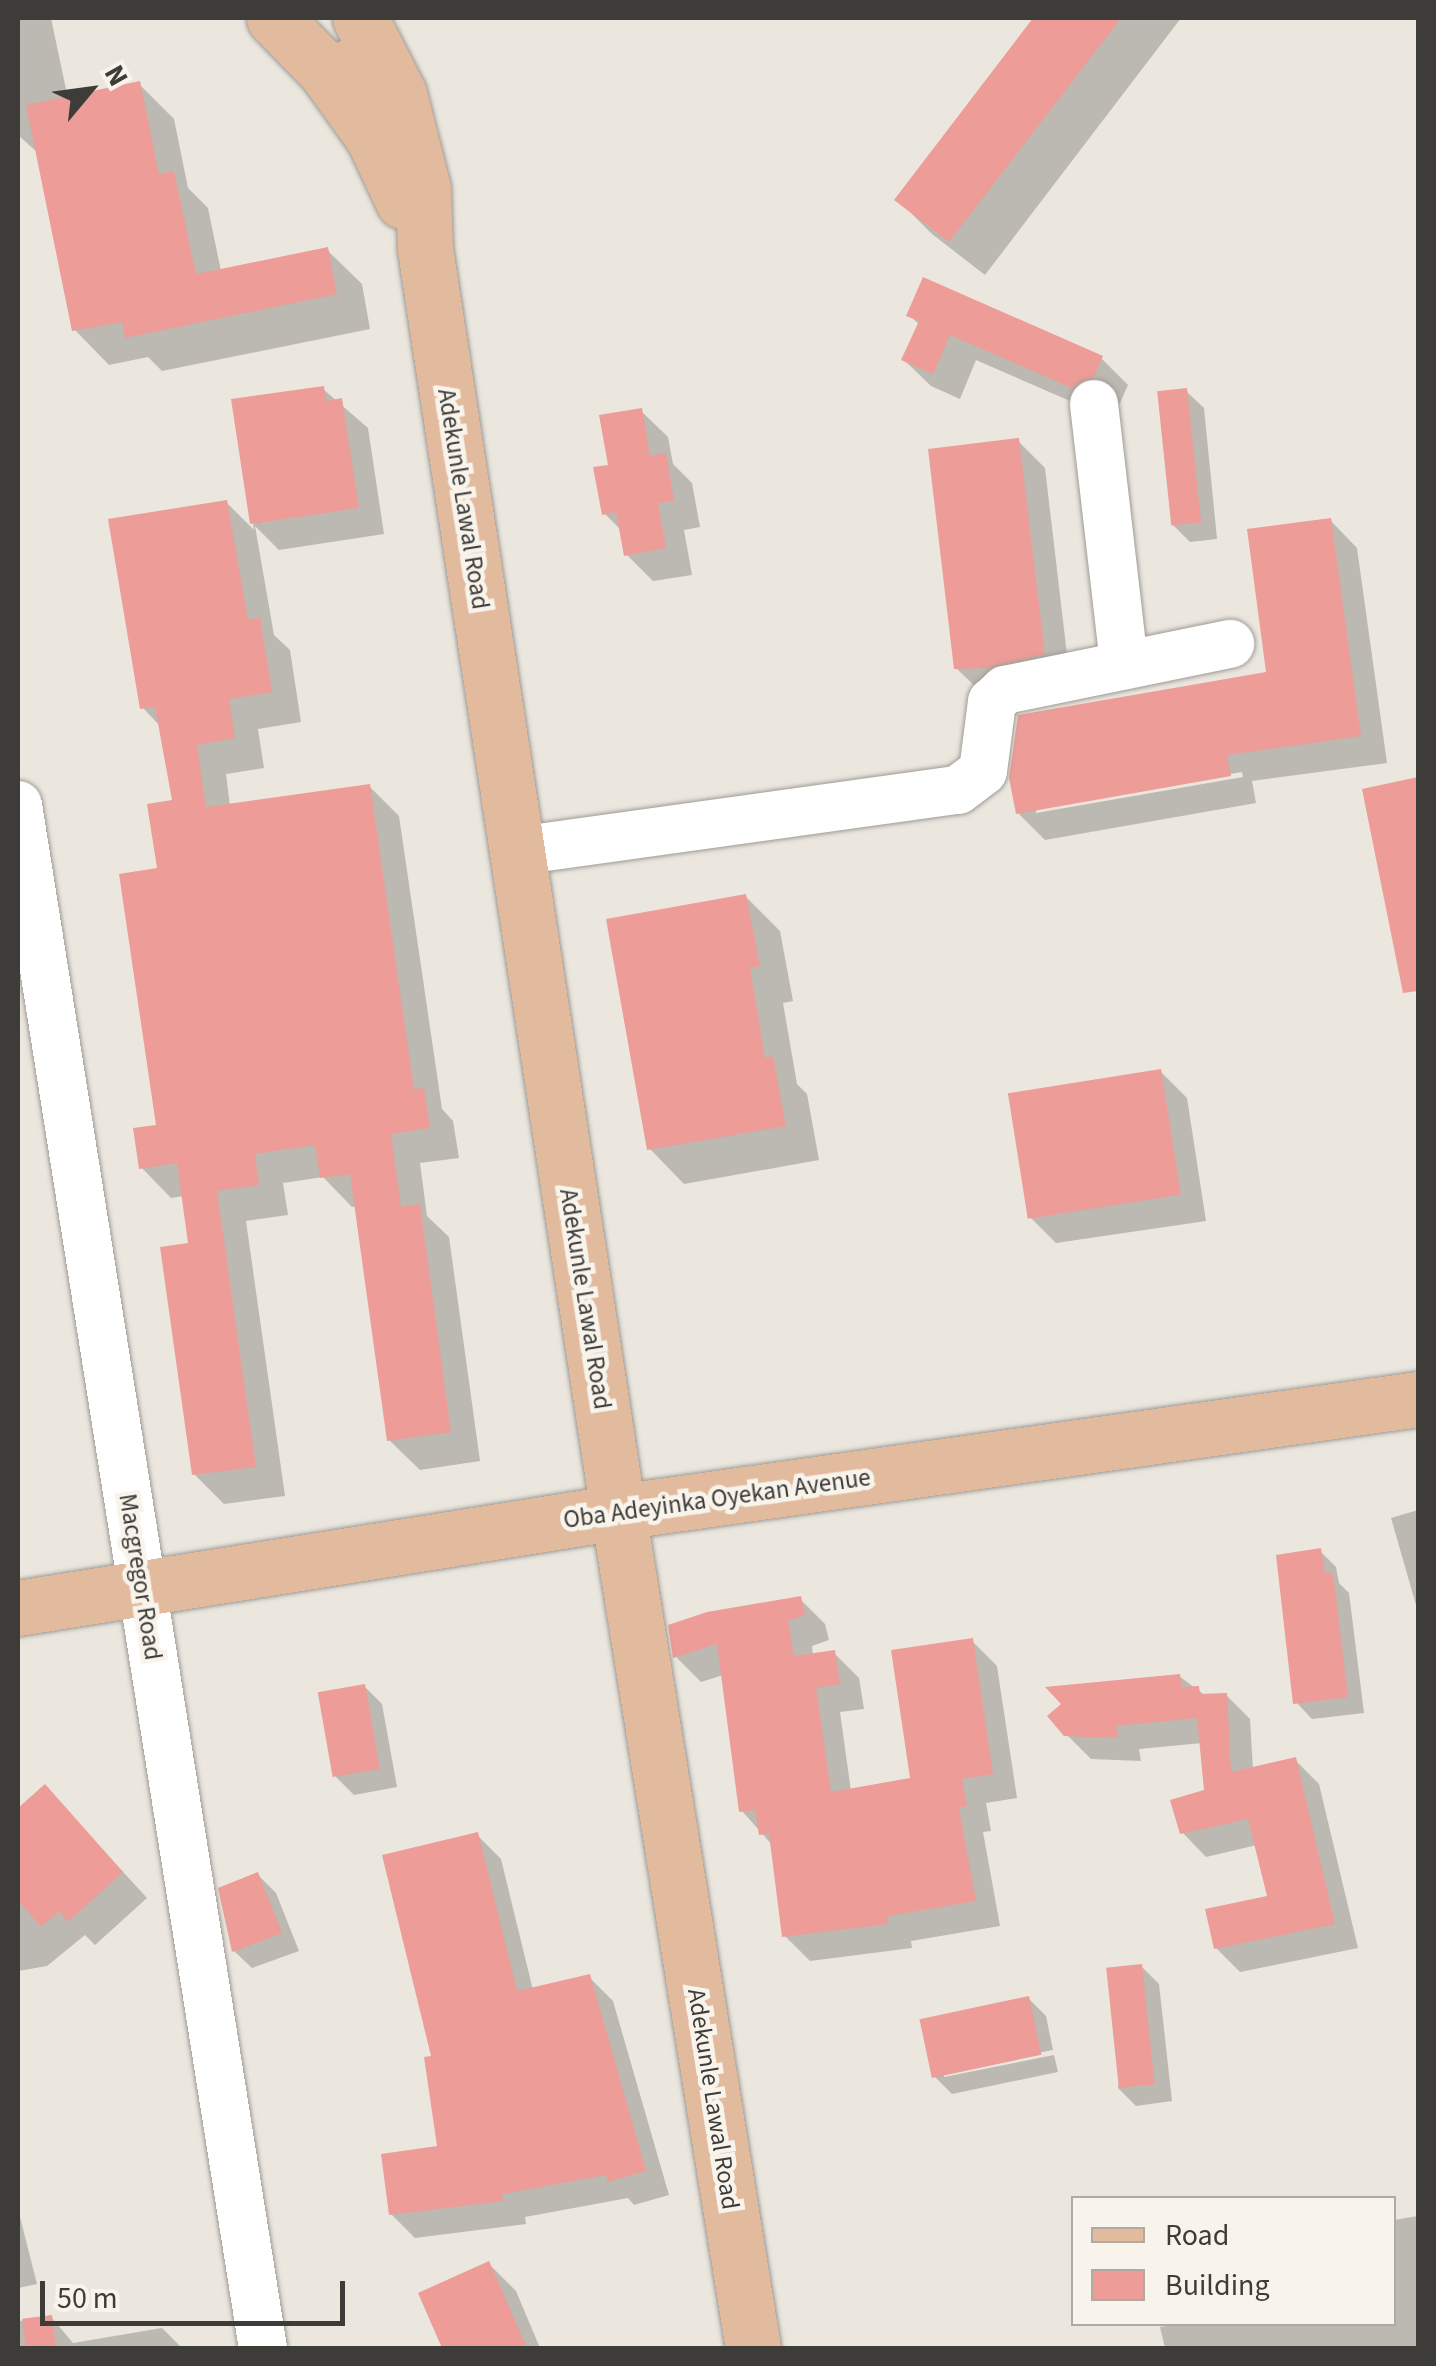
<!DOCTYPE html>
<html>
<head>
<meta charset="utf-8">
<style>
  body { margin:0 }
  #map { position:relative; width:1436px; height:2366px; overflow:hidden; background:#ebe7df; font-family:"Source Sans 3",sans-serif }
  div>[style] { position:absolute }
  .shadow>* { inset:0; background:#0003 }
  .building>* { inset:0; background:#ed9c97; transform-origin:0 0 }
  .roads { filter:drop-shadow(0 0 2px #9f9b94) drop-shadow(0 0 2px #9f9b94) }
  .minor>* { height:48px; margin:-24px; padding:0 24px; transform-origin:24px; border-radius:24px; background:#fff }
  .major>* { height:55px; margin:-27.5px; padding:0 27.5px; transform-origin:27.5px; border-radius:27.5px; background:#e2ba9d }
  span { translate:-50% -50%; white-space:nowrap; text-align:center; line-height:1.15; -webkit-text-stroke:9px #f8f4ec; paint-order:stroke }
  .street-label { font-size:25px; color:#3e3c39 }
  .frame { position:absolute; inset:0; border:20px solid #3e3c39; pointer-events:none }
  .legend { position:absolute; left:1071px; top:2196px; width:325px; height:130px; box-sizing:border-box; background:#f8f4ec; border:2px solid #aeaaa4; margin:0; padding:12px 18px; list-style:none; font-size:30px; color:#3e3c39 }
  .legend li { display:flex; align-items:center; gap:20px; height:50px }
  .legend b { width:50px; border:2px solid #aeaaa4 }
  .north { position:absolute; left:40px; top:40px; width:100px; height:100px; -webkit-text-stroke:8px #f8f4ec; paint-order:stroke; rotate:61deg; font-size:28px; font-weight:700; line-height:40px; text-align:center; color:#3e3c39 }
  .north::after { content:''; display:block; margin:auto; width:35px; height:45px; background:#3e3c39; clip-path:polygon(50% 0,100% 100%,50% 72%,0 100%) }
  .scale { position:absolute; left:40px; top:2281px; width:305px; height:45px; box-sizing:border-box; border:5px solid #3e3c39; border-top:0; padding-left:12px; font-size:30px; line-height:35px; white-space:nowrap; color:#3e3c39; -webkit-text-stroke:8px #f8f4ec; paint-order:stroke }
</style>
</head>
<body>
<div id="map">
  <div class="shadow">
    <i style="clip-path:polygon(18px 18px,51px 18px,68px 99px,139px 84px,174px 119px,188px 188px,208px 208px,221px 271px,327px 250px,362px 284px,370px 329px,162px 371px,148px 357px,109px 365px,75px 330px,38px 153px,18px 135px)"></i>
    <i style="clip-path:polygon(1036px 18px,1181px 18px,985px 275px,932px 234px,897px 199px)"></i>
    <i style="clip-path:polygon(909px 315px,1101px 358px,1128px 385px,1120px 403px,1100px 414px,976px 360px,960px 399px,931px 386px,904px 360px,920px 325px)"></i>
    <i style="clip-path:polygon(323px 389px,368px 428px,384px 534px,279px 550px,255px 526px,274px 635px,290px 650px,301px 722px,258px 729px,264px 768px,226px 774px,230px 806px,369px 786px,399px 816px,442px 1109px,453px 1121px,459px 1158px,420px 1163px,427px 1216px,449px 1237px,480px 1461px,420px 1470px,389px 1440px,357px 1206px,352px 1207px,323px 1177px,283px 1183px,288px 1215px,246px 1221px,285px 1496px,224px 1504px,194px 1474px,191px 1246px,184px 1196px,171px 1198px,141px 1167px,158px 1127px,159px 870px,175px 802px,161px 727px,143px 708px,226px 502px,254px 530px,234px 401px)"></i>
    <i style="clip-path:polygon(1186px 391px,1204px 408px,1217px 539px,1190px 542px,1172px 524px)"></i>
    <i style="clip-path:polygon(641px 411px,668px 437px,673px 464px,692px 483px,700px 527px,684px 530px,692px 575px,653px 581px,626px 554px,622px 531px,604px 513px,611px 467px)"></i>
    <i style="clip-path:polygon(1018px 441px,1045px 468px,1070px 680px,983px 694px,956px 668px)"></i>
    <i style="clip-path:polygon(evenodd,1331px 521px,1357px 548px,1387px 763px,1252px 781px,1256px 803px,1045px 840px,1018px 813px,1269px 674px,1331px 521px,1242px 772px,1243px 777px,1036px 813px,1036px 808px,1242px 772px)"></i>
    <i style="clip-path:polygon(1418px 780px,1418px 977px,1398px 957px,1365px 791px)"></i>
    <i style="clip-path:polygon(745px 896px,780px 931px,793px 1001px,783px 1003px,797px 1084px,807px 1094px,819px 1160px,684px 1184px,650px 1149px)"></i>
    <i style="clip-path:polygon(1160px 1071px,1187px 1098px,1206px 1221px,1056px 1243px,1029px 1216px)"></i>
    <i style="clip-path:polygon(1418px 1510px,1418px 1612px,1391px 1518px)"></i>
    <i style="clip-path:polygon(1320px 1551px,1336px 1567px,1339px 1583px,1349px 1593px,1364px 1713px,1312px 1719px,1296px 1702px)"></i>
    <i style="clip-path:polygon(800px 1599px,825px 1624px,829px 1640px,812px 1646px,813px 1656px,834px 1653px,859px 1678px,864px 1709px,840px 1712px,851px 1791px,913px 1780px,972px 1641px,997px 1666px,1017px 1798px,986px 1803px,991px 1831px,983px 1832px,1000px 1926px,911px 1941px,912px 1948px,810px 1961px,785px 1936px,773px 1846px,742px 1811px,723px 1675px,701px 1682px,676px 1657px)"></i>
    <i style="clip-path:polygon(1179px 1676px,1206px 1696px,1226px 1695px,1250px 1719px,1253px 1770px,1295px 1760px,1319px 1784px,1358px 1948px,1240px 1972px,1216px 1948px,1270px 1898px,1257px 1845px,1206px 1857px,1182px 1832px,1206px 1792px,1202px 1743px,1139px 1749px,1141px 1761px,1091px 1759px,1066px 1734px)"></i>
    <i style="clip-path:polygon(364px 1686px,382px 1704px,397px 1787px,354px 1795px,336px 1777px)"></i>
    <i style="clip-path:polygon(45px 1787px,147px 1898px,95px 1945px,85px 1935px,47px 1966px,18px 1971px,18px 1812px)"></i>
    <i style="clip-path:polygon(477px 1835px,501px 1859px,533px 1990px,589px 1977px,613px 2001px,669px 2195px,634px 2205px,628px 2198px,525px 2217px,526px 2224px,415px 2238px,391px 2214px,440px 2149px,435px 2058px)"></i>
    <i style="clip-path:polygon(258px 1875px,276px 1893px,299px 1951px,252px 1968px,234px 1951px)"></i>
    <i style="clip-path:polygon(1141px 1966px,1159px 1984px,1172px 2101px,1136px 2106px,1118px 2088px)"></i>
    <i style="clip-path:polygon(1028px 1998px,1046px 2016px,1053px 2050px,944px 2072px,944px 2077px,1054px 2055px,1058px 2072px,952px 2094px,934px 2076px)"></i>
    <i style="clip-path:polygon(18px 2209px,37px 2284px,18px 2288px)"></i>
    <i style="clip-path:polygon(1418px 2216px,1418px 2348px,1165px 2348px,1160px 2327px,1179px 2324px,1394px 2324px,1394px 2220px)"></i>
    <i style="clip-path:polygon(489px 2264px,516px 2291px,540px 2348px,445px 2348px,421px 2294px)"></i>
    <i style="clip-path:polygon(52px 2318px,73px 2343px,162px 2328px,182px 2348px,18px 2348px,18px 2321px)"></i>
  </div>
  <div class="building">
    <i style="clip-path:polygon(1033px 18px,1121px 18px,949px 242px,894px 200px)"></i>
    <i style="clip-path:polygon(140px 81px,159px 174px,174px 171px,196px 274px,328px 247px,337px 294px,125px 338px,122px 322px,72px 331px,26px 105px)"></i>
    <i style="clip-path:polygon(923px 277px,1103px 356px,1094px 377px,1072px 388px,950px 335px,933px 374px,901px 360px,919px 321px,906px 316px)"></i>
    <i style="clip-path:polygon(324px 386px,326px 401px,342px 398px,359px 508px,250px 524px,231px 399px)"></i>
    <i style="left:1187px;top:388px;width:135px;height:30px;rotate:84deg"></i>
    <i style="clip-path:polygon(642px 408px,650px 456px,666px 453px,674px 501px,658px 503px,666px 548px,624px 556px,616px 512px,602px 515px,593px 467px,608px 465px,599px 415px)"></i>
    <i style="clip-path:polygon(1019px 438px,1045px 654px,990px 668px,954px 669px,928px 449px)"></i>
    <i style="clip-path:polygon(227px 500px,248px 620px,260px 617px,272px 692px,229px 699px,235px 738px,197px 745px,206px 807px,370px 784px,414px 1089px,424px 1088px,430px 1128px,391px 1134px,401px 1207px,420px 1204px,451px 1432px,387px 1441px,350px 1174px,320px 1178px,315px 1145px,255px 1154px,259px 1185px,217px 1191px,256px 1467px,192px 1475px,160px 1247px,188px 1243px,177px 1163px,139px 1169px,133px 1128px,156px 1125px,119px 874px,157px 868px,147px 804px,172px 800px,155px 707px,140px 709px,108px 519px)"></i>
    <i style="clip-path:polygon(1331px 518px,1361px 736px,1227px 755px,1231px 776px,1016px 814px,1009px 778px,1018px 715px,1266px 672px,1247px 529px)"></i>
    <i style="clip-path:polygon(1418px 777px,1418px 991px,1403px 993px,1362px 789px)"></i>
    <i style="clip-path:polygon(746px 894px,760px 966px,750px 968px,765px 1058px,773px 1056px,786px 1126px,647px 1150px,606px 919px)"></i>
    <i style="left:1161px;top:1069px;width:127px;height:155px;rotate:81deg"></i>
    <i style="clip-path:polygon(1321px 1548px,1325px 1574px,1333px 1573px,1348px 1697px,1293px 1704px,1276px 1555px)"></i>
    <i style="clip-path:polygon(801px 1596px,805px 1615px,788px 1621px,794px 1656px,835px 1650px,840px 1684px,816px 1688px,831px 1792px,910px 1778px,891px 1650px,973px 1638px,993px 1774px,962px 1779px,967px 1806px,959px 1808px,976px 1901px,888px 1916px,888px 1924px,782px 1937px,769px 1834px,759px 1835px,755px 1810px,739px 1812px,717px 1644px,673px 1658px,668px 1625px,707px 1612px)"></i>
    <i style="clip-path:polygon(1180px 1674px,1182px 1687px,1199px 1686px,1200px 1694px,1227px 1693px,1231px 1772px,1296px 1757px,1335px 1924px,1214px 1949px,1205px 1909px,1267px 1896px,1248px 1819px,1180px 1834px,1170px 1800px,1204px 1790px,1197px 1718px,1116px 1726px,1118px 1738px,1064px 1736px,1047px 1716px,1061px 1704px,1045px 1687px)"></i>
    <i style="left:365px;top:1684px;width:86px;height:48px;rotate:80deg"></i>
    <i style="clip-path:polygon(45px 1784px,123px 1872px,68px 1922px,59px 1911px,41px 1927px,18px 1900px,18px 1808px)"></i>
    <i style="clip-path:polygon(478px 1832px,517px 1991px,590px 1974px,646px 2171px,608px 2182px,606px 2175px,502px 2194px,503px 2201px,389px 2215px,381px 2154px,437px 2146px,424px 2057px,431px 2056px,382px 1855px)"></i>
    <i style="clip-path:polygon(258px 1872px,282px 1933px,232px 1952px,218px 1888px)"></i>
    <i style="left:1142px;top:1964px;width:121px;height:36px;rotate:84deg"></i>
    <i style="left:1029px;top:1996px;width:60px;height:112px;rotate:78deg"></i>
    <i style="clip-path:polygon(489px 2261px,527px 2348px,442px 2348px,418px 2293px)"></i>
    <i style="left:52px;top:2315px;width:33px;height:30px;rotate:83deg"></i>
  </div>
  <div class="roads">
    <div class="minor">
      <i style="left:1094px;top:404px;width:263px;rotate:83.4deg"></i>
      <i style="left:18px;top:805px;width:1562px;rotate:80.98deg"></i>
      <i style="left:517px;top:851px;width:445px;rotate:-7.9deg"></i>
      <i style="left:958px;top:790px;width:31px;rotate:-37deg"></i>
      <i style="left:983px;top:771px;width:70px;rotate:-82.6deg"></i>
      <i style="left:992px;top:702px;width:18px;rotate:-43deg"></i>
      <i style="left:1005px;top:690px;width:230px;rotate:-11.6deg"></i>
    </div>
    <div class="major">
      <i style="left:274px;top:18px;width:73px;rotate:45.6deg"></i>
      <i style="left:325px;top:70px;width:21px;rotate:-3deg"></i>
      <i style="left:346px;top:69px;width:14px;rotate:-30deg"></i>
      <i style="left:360px;top:18px;width:85px;rotate:62.8deg"></i>
      <i style="left:399px;top:94px;width:98px;rotate:75.8deg"></i>
      <i style="left:423px;top:189px;width:60px;rotate:88.1deg"></i>
      <i style="left:425px;top:249px;width:1278px;rotate:81.31deg"></i>
      <i style="left:618px;top:1512px;width:847px;rotate:80.83deg"></i>
      <i style="left:325px;top:70px;width:82px;rotate:54.4deg"></i>
      <i style="left:373px;top:137px;width:71px;rotate:64.9deg"></i>
      <i style="left:18px;top:1608px;width:608px;rotate:-9.09deg"></i>
      <i style="left:618px;top:1512px;width:808px;rotate:-8.04deg"></i>
    </div>
  </div>
  <div class="street-label">
    <span style="left:463px;top:499px;rotate:81deg">Adekunle Lawal Road</span>
    <span style="left:585px;top:1299px;rotate:81deg">Adekunle Lawal Road</span>
    <span style="left:717px;top:1499px;rotate:-8deg">Oba Adeyinka Oyekan Avenue</span>
    <span style="left:140px;top:1577px;rotate:81deg">Macgregor Road</span>
    <span style="left:713px;top:2099px;rotate:81deg">Adekunle Lawal Road</span>
  </div>
  <div class="frame"></div>
  <ul class="legend">
  <li><b style="height:12px;background:#e2ba9d"></b>Road</li>
  <li><b style="height:28px;background:#ed9c97"></b>Building</li>
  </ul>
  <div class="north">N</div>
  <div class="scale">50 m</div>
</div>
</body>
</html>
